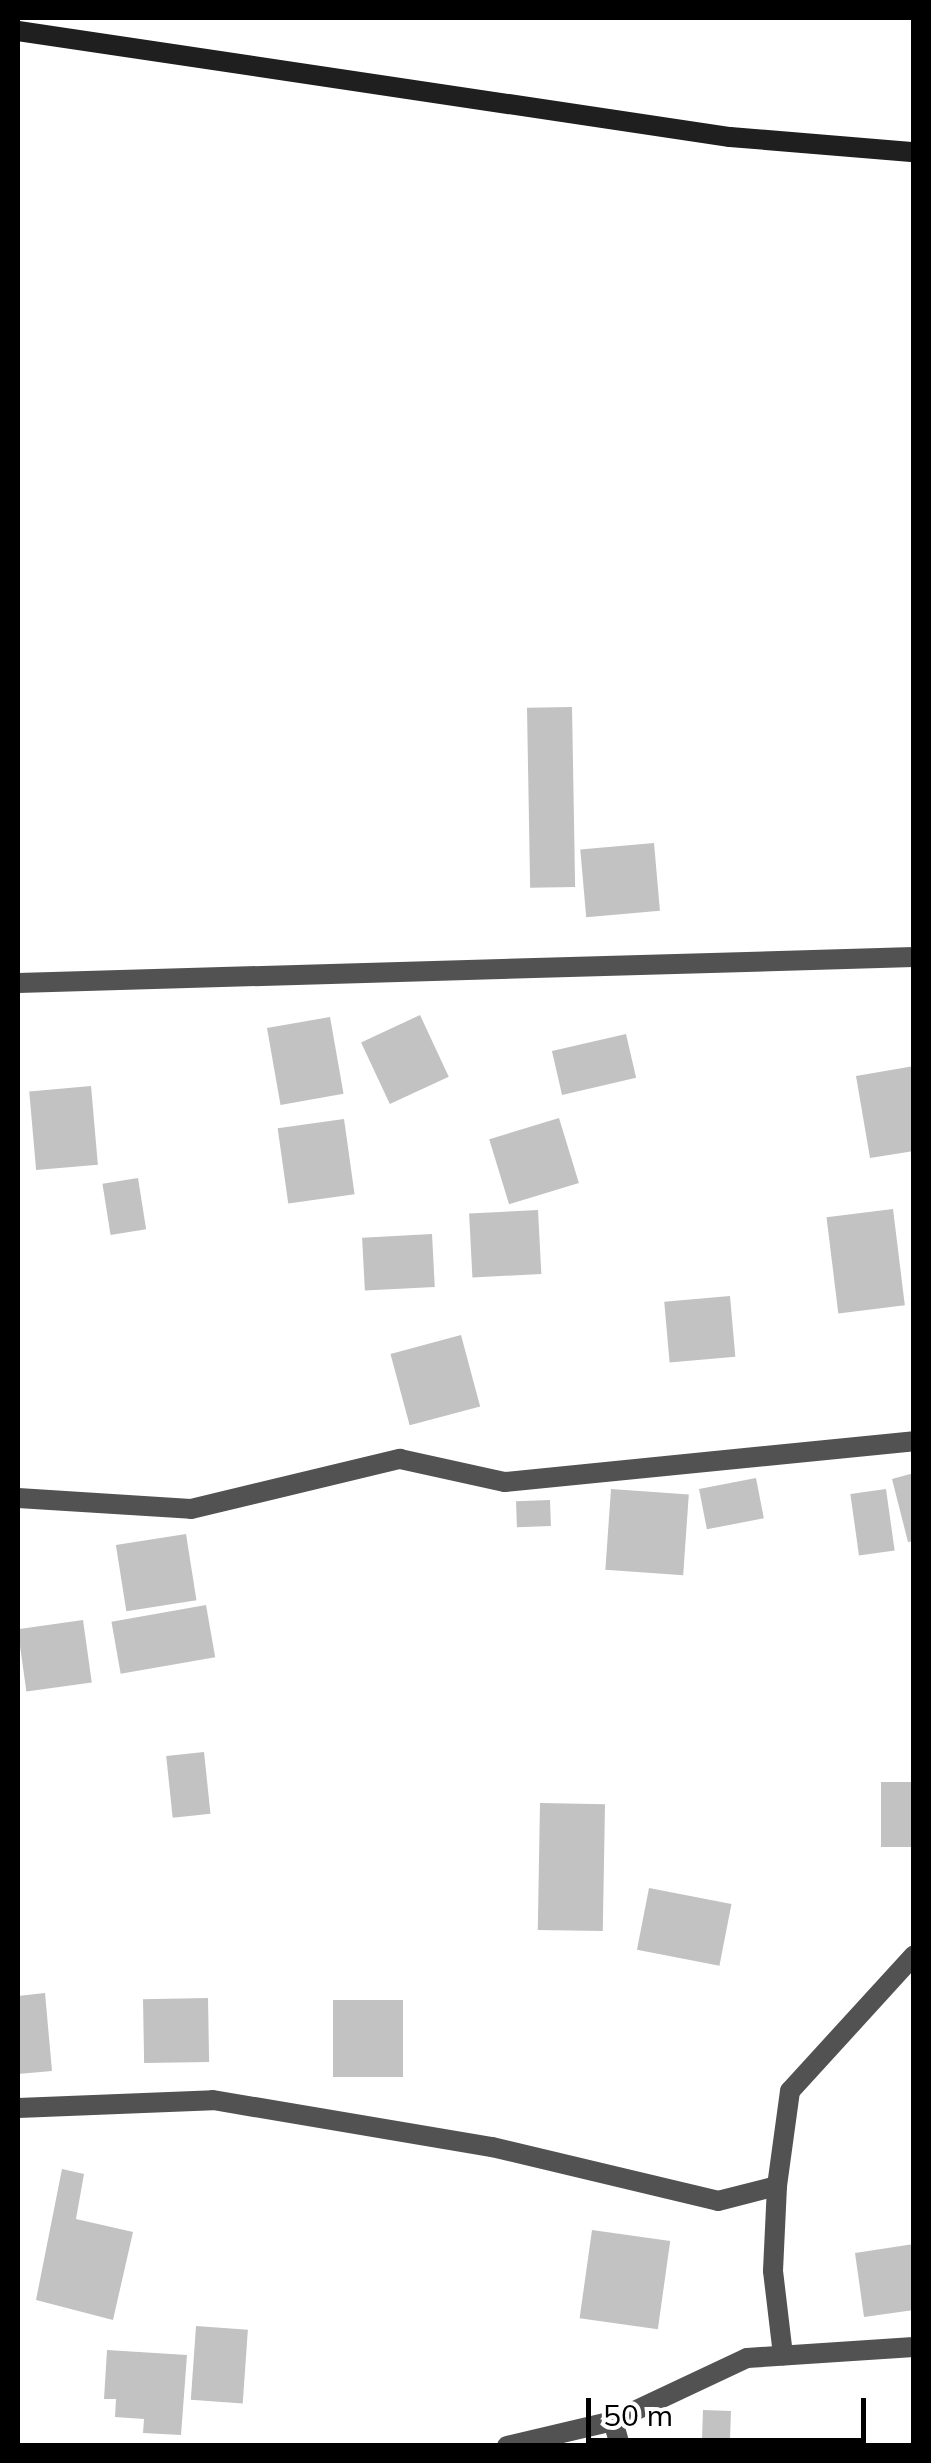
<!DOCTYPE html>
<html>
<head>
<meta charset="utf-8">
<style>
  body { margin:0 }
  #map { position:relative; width:931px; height:2463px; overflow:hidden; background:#fff; font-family:Mulish,sans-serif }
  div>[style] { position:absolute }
  .building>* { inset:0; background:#c2c2c2; transform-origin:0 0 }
  .street>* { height:20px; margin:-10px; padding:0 10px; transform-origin:10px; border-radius:10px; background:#525252 }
  .secondary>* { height:20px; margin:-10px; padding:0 10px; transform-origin:10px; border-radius:10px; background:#1f1f1f }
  span { translate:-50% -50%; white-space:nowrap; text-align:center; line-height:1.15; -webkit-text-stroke:8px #fff; paint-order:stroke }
  .frame { position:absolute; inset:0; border:20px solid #000; pointer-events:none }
  .scale { position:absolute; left:586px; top:2398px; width:280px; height:45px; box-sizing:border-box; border:5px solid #000; border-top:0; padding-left:12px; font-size:30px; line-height:35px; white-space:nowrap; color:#000; -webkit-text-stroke:8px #fff; paint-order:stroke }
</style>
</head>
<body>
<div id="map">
  <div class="building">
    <i style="left:572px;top:707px;width:180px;height:45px;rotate:89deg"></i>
    <i style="left:654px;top:843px;width:68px;height:74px;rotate:85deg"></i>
    <i style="left:420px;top:1015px;width:68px;height:65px;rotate:65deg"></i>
    <i style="left:330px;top:1017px;width:78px;height:64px;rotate:80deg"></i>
    <i style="left:626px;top:1034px;width:45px;height:76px;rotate:77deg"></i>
    <i style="clip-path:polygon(914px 1066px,914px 1151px,870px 1158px,856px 1076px)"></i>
    <i style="left:91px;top:1086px;width:79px;height:62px;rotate:85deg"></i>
    <i style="left:559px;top:1118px;width:68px;height:73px;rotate:73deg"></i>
    <i style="left:344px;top:1119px;width:76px;height:67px;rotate:82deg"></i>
    <i style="left:138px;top:1178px;width:52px;height:36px;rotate:81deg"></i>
    <i style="left:893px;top:1209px;width:97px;height:67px;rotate:83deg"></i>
    <i style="left:538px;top:1210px;width:64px;height:69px;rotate:87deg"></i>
    <i style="left:432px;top:1234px;width:53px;height:70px;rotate:87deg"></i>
    <i style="left:730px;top:1296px;width:61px;height:66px;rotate:85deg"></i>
    <i style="left:461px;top:1335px;width:74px;height:73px;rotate:75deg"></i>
    <i style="clip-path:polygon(914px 1473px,914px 1541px,908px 1542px,892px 1479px)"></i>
    <i style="left:756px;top:1478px;width:41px;height:58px;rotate:79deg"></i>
    <i style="left:611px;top:1489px;width:78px;height:81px;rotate:4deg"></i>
    <i style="left:886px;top:1489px;width:62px;height:36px;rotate:82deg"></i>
    <i style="left:550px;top:1500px;width:26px;height:34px;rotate:88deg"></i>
    <i style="left:186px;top:1534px;width:67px;height:71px;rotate:81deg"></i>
    <i style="left:206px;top:1605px;width:53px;height:96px;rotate:80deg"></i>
    <i style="left:83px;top:1620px;width:63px;height:66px;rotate:82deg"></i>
    <i style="left:204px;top:1752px;width:62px;height:38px;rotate:84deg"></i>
    <i style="left:881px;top:1782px;width:33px;height:65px"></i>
    <i style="left:540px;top:1803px;width:65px;height:127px;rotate:1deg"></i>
    <i style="left:649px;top:1888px;width:84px;height:63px;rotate:11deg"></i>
    <i style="clip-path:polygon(45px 1993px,52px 2071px,18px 2074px,18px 1996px)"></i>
    <i style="left:208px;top:1998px;width:64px;height:65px;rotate:89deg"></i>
    <i style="left:333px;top:2000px;width:70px;height:77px"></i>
    <i style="clip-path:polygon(62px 2169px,84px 2174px,76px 2219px,133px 2232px,113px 2320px,36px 2300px)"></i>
    <i style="left:592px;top:2230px;width:79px;height:89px;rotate:8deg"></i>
    <i style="clip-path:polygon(914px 2244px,914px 2310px,864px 2317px,855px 2253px)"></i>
    <i style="left:196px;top:2326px;width:52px;height:74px;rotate:4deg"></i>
    <i style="clip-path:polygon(107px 2350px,187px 2355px,181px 2435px,143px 2433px,144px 2419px,115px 2417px,116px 2399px,104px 2399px)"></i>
    <i style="left:703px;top:2410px;width:28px;height:36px;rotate:2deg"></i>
  </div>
  <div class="street">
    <i style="left:18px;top:983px;width:896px;rotate:-1.66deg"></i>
    <i style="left:18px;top:1498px;width:173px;rotate:3.6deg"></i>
    <i style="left:191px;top:1509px;width:215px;rotate:-13.5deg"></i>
    <i style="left:400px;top:1459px;width:107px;rotate:12.4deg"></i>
    <i style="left:505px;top:1482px;width:411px;rotate:-5.7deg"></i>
    <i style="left:18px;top:2108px;width:195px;rotate:-2.3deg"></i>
    <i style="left:213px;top:2100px;width:283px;rotate:9.6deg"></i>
    <i style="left:492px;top:2147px;width:232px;rotate:13.4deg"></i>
    <i style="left:718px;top:2201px;width:61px;rotate:-14.3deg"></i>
    <i style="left:777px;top:2186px;width:96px;rotate:-82.2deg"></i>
    <i style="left:790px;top:2091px;width:184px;rotate:-47.6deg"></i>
    <i style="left:777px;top:2186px;width:85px;rotate:92.7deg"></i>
    <i style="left:773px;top:2271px;width:85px;rotate:83.2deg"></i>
    <i style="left:613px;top:2421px;width:26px;rotate:74deg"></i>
    <i style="left:507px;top:2446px;width:109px;rotate:-13.3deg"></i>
    <i style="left:613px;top:2421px;width:148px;rotate:-25.2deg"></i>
    <i style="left:747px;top:2358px;width:167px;rotate:-3.8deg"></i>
  </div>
  <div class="secondary">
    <i style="left:18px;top:31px;width:720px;rotate:8.47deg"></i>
    <i style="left:730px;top:137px;width:185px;rotate:4.7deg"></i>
  </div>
  <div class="frame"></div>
  <div class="scale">50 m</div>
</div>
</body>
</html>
